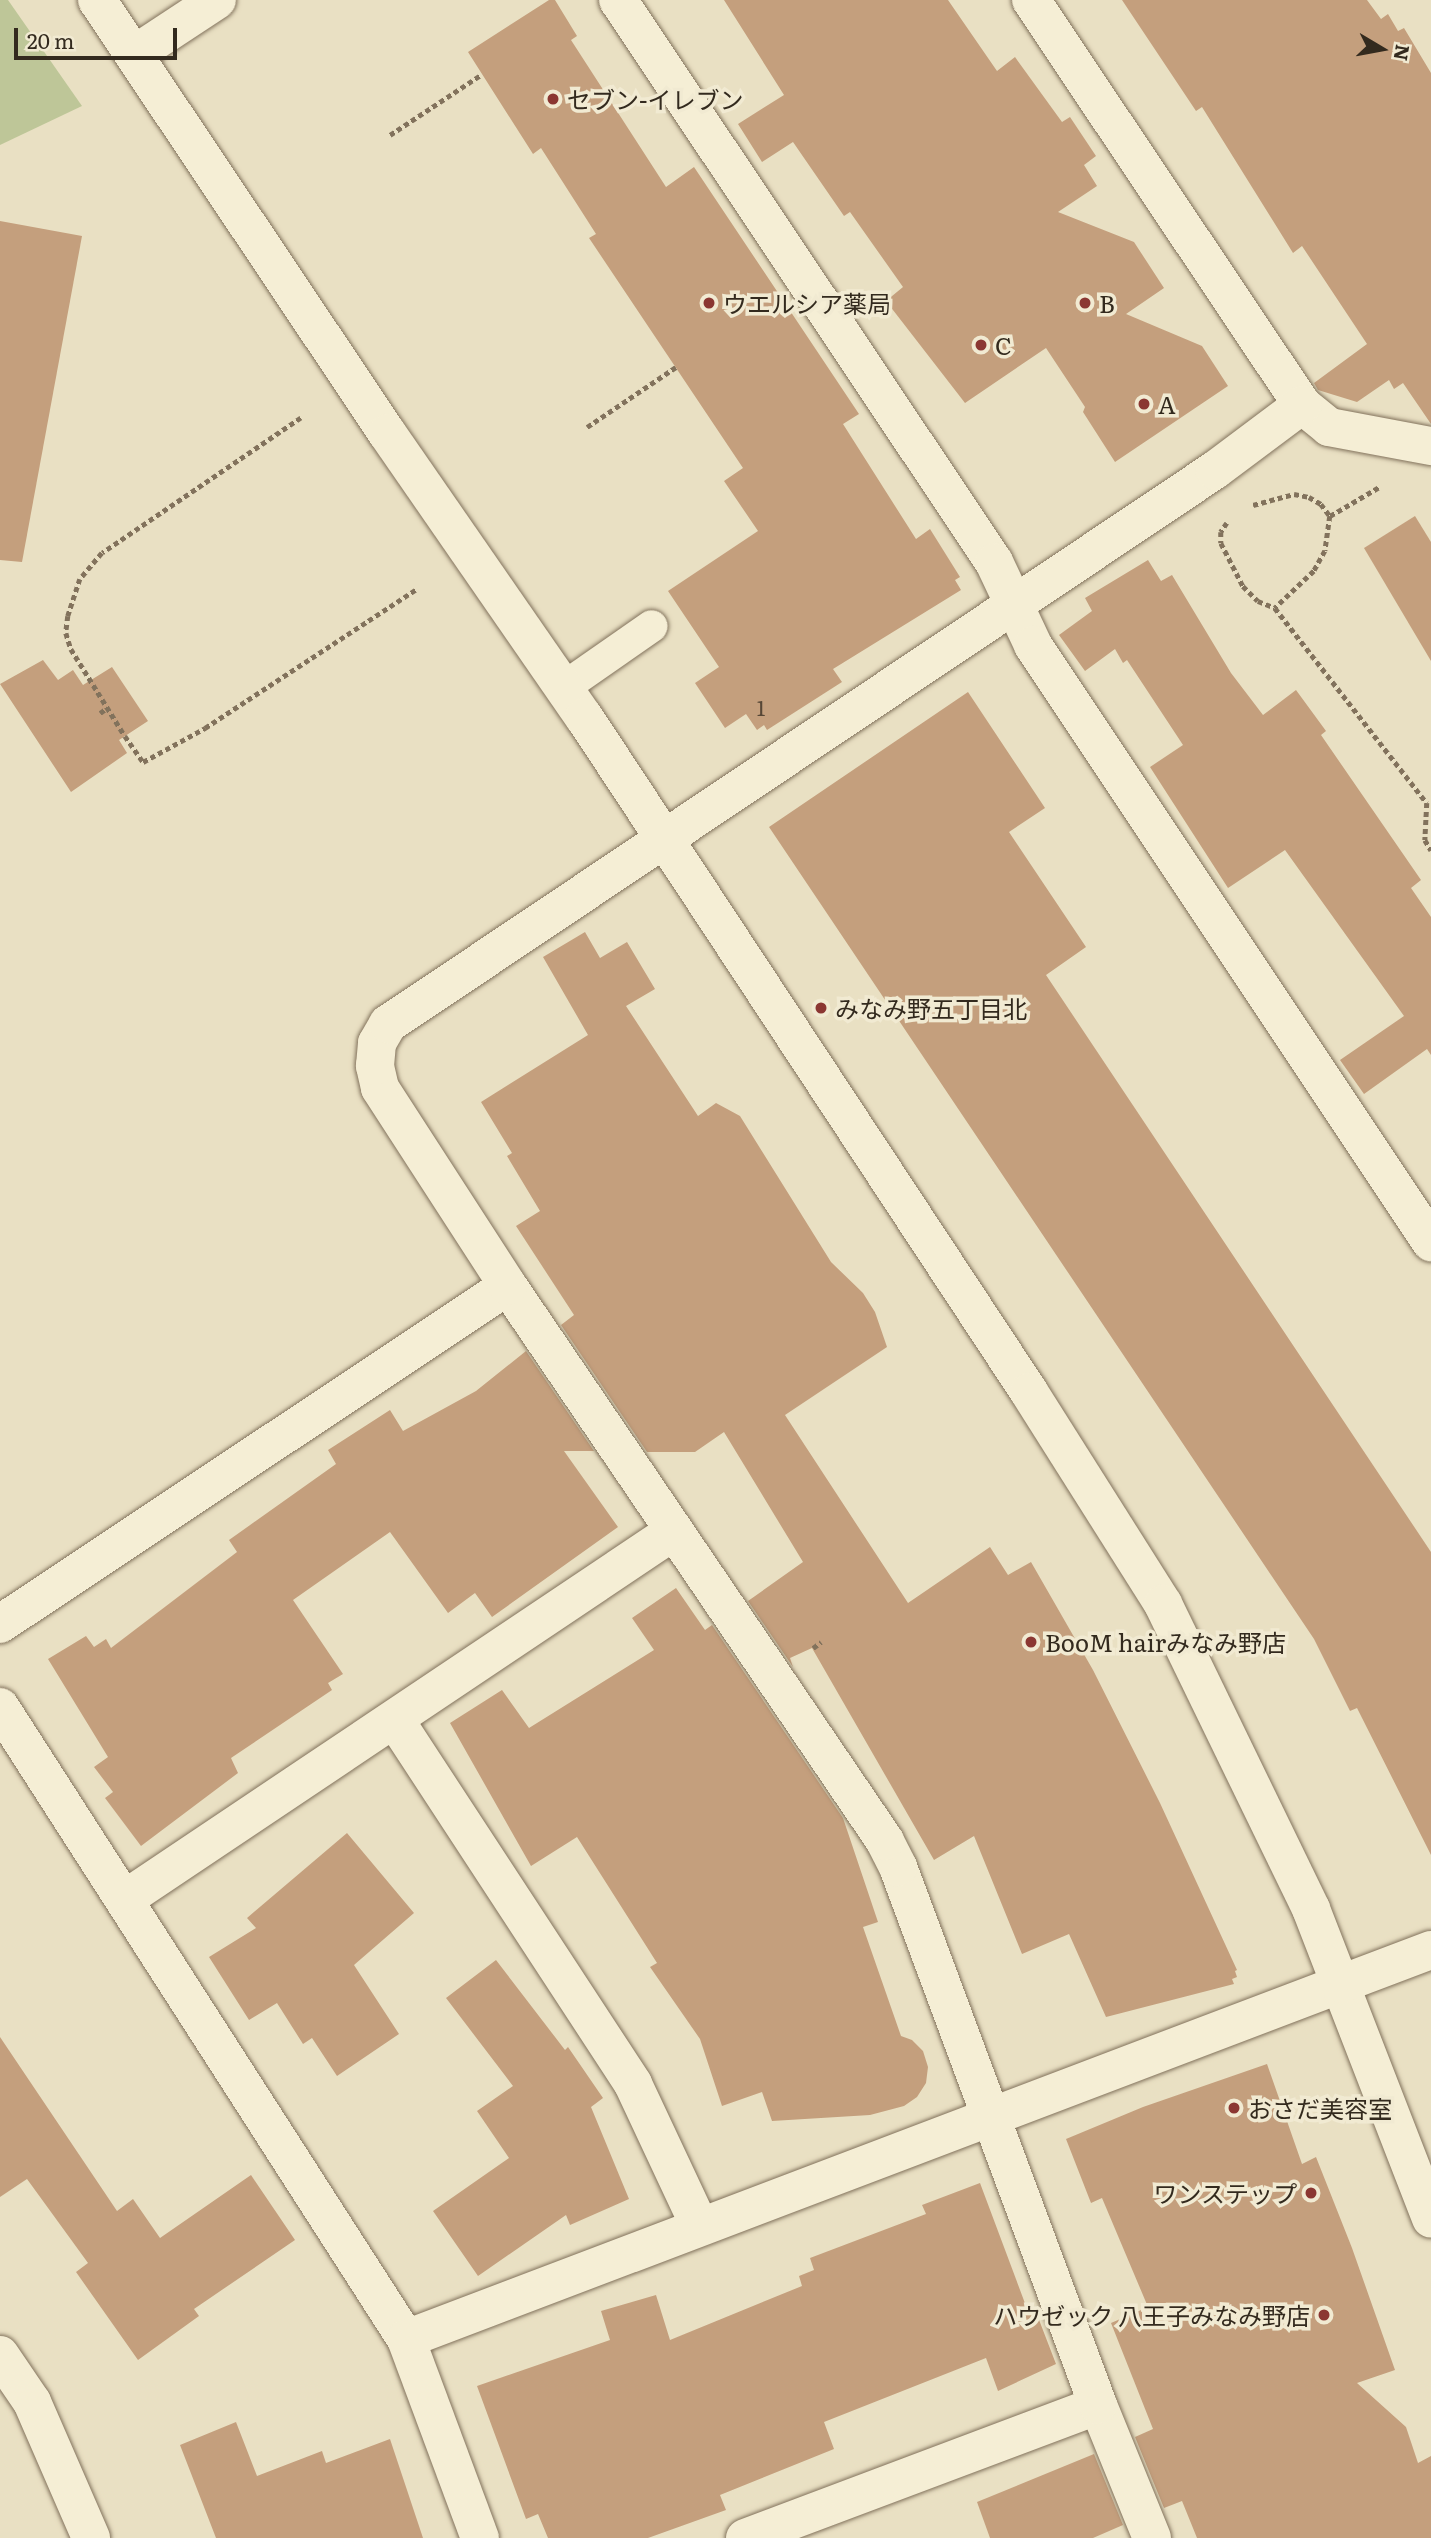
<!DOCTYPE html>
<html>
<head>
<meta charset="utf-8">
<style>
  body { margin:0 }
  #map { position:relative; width:1431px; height:2538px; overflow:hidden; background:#e9e0c3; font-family:Literata,"Noto Sans JP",serif }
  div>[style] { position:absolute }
  .green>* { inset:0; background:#bec698 }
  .building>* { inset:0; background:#c49f7d }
  .path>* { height:4.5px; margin-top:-2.25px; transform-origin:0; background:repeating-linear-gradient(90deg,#82725c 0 5px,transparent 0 8.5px) }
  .roads { filter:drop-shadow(0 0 2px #82725c) drop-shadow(0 0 2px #82725c) }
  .service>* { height:32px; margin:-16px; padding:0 16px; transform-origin:16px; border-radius:16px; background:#f5eed5 }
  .minor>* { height:38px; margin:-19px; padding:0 19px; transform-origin:19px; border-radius:19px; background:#f5eed5 }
  .tertiary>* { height:38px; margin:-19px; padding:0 19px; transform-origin:19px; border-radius:19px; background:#f5eed5 }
  .dots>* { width:19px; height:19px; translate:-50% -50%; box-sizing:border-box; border:4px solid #f1ead2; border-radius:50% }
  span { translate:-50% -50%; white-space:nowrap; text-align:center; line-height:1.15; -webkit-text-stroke:7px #f1ead2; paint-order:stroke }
  .number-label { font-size:21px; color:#574736 }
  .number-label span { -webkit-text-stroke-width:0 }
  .poi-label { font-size:24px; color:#332a1e }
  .left { translate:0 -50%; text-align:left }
  .right { translate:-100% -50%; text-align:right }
  .north { position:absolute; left:1347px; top:14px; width:70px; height:70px; -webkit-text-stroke:5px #f1ead2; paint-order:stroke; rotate:100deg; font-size:19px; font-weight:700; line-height:28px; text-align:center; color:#332a1e }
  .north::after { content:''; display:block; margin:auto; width:24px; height:32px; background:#332a1e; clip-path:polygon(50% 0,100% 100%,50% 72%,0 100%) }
  .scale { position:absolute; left:14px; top:28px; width:163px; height:32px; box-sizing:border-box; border:4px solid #332a1e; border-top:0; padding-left:9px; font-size:21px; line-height:24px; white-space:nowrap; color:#332a1e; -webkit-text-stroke:5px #f1ead2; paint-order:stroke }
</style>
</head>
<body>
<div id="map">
  <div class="green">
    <i style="clip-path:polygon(0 0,8px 0,82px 106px,0 145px)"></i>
  </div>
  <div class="building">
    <i style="clip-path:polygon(549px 0,555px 0,577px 36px,571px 40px,666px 187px,694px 167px,859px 414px,843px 424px,916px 539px,930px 529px,960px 577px,955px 580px,961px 590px,833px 669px,842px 682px,767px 730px,764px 725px,757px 730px,746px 714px,725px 728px,695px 683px,719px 667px,668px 591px,758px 531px,724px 481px,743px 468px,589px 238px,596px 234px,541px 148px,533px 154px,468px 52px)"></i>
    <i style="clip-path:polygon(724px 0,948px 0,997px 71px,1015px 57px,1062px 122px,1070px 117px,1096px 156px,1084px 165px,1097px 186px,1058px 212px,1134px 242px,1164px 288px,1126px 314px,1202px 346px,1228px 386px,1115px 462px,1083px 412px,1085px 407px,1046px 348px,965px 403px,886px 301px,903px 287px,850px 212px,844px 216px,793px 142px,762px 162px,738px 124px,784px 95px)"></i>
    <i style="clip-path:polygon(1122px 0,1367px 0,1381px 19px,1388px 14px,1398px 31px,1404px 28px,1431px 73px,1431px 424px,1403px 383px,1394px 389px,1389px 380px,1357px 402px,1318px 390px,1314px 383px,1367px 344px,1302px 246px,1293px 253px,1202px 107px,1196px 111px)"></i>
    <i style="clip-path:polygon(0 221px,82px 236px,22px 562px,0 560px)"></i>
    <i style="clip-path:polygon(1415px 516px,1431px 542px,1431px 661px,1364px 548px)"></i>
    <i style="clip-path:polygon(1148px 560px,1161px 581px,1172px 575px,1231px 673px,1263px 715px,1296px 690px,1326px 731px,1321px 735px,1421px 880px,1411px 888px,1431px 917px,1431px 1055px,1427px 1049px,1364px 1094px,1340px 1060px,1404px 1016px,1285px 850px,1228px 888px,1150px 767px,1183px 745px,1127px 660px,1123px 663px,1115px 649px,1085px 671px,1059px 635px,1092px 611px,1085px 598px)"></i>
    <i style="clip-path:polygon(43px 660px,58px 680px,73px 670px,83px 685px,112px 667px,148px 721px,119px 740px,127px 753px,71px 792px,0 684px)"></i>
    <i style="clip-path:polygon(968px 692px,1045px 808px,1009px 832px,1086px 947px,1046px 975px,1431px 1552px,1431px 1855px,1357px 1708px,1350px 1711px,1314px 1639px,769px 827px)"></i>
    <i style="clip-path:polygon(585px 932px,600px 958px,627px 942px,655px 989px,626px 1006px,698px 1116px,716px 1103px,740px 1116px,831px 1262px,863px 1293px,875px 1312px,887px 1347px,785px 1415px,908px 1603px,990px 1547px,1008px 1575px,1031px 1562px,1093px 1670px,1160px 1803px,1237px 1970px,1235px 1971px,1237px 1977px,1232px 1979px,1234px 1984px,1106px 2017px,1069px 1934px,1022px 1954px,974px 1836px,934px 1860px,812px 1648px,790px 1658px,793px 1667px,748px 1601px,803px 1562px,724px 1432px,695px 1452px,647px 1452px,561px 1325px,574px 1315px,516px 1226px,540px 1211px,507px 1156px,512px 1153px,481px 1102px,588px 1035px,543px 957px)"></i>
    <i style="clip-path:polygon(526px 1351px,594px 1451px,564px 1451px,618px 1527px,492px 1617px,475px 1593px,448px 1613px,390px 1532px,293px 1600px,343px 1674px,328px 1683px,332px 1690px,231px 1758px,238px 1773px,141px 1846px,105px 1798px,113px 1792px,94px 1767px,108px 1757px,48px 1659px,86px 1636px,94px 1647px,106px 1639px,111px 1648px,237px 1552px,229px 1540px,336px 1464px,328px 1450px,390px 1410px,403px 1431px,476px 1391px)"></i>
    <i style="clip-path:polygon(676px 1588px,705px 1630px,712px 1625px,843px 1818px,878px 1922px,863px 1927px,901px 2036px,912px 2040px,923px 2051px,928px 2067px,926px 2083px,917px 2097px,904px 2106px,870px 2115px,772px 2121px,762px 2092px,722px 2106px,700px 2039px,650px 1967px,657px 1963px,577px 1837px,531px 1866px,450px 1723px,502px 1690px,529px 1728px,654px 1650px,632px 1618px)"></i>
    <i style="clip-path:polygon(347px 1833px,414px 1913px,354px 1965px,399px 2034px,337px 2076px,312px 2038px,303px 2044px,277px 2003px,249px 2020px,209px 1957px,256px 1928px,247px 1918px)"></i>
    <i style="clip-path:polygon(496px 1960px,565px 2050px,568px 2047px,603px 2098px,591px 2107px,629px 2199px,570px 2225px,566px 2215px,478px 2276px,433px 2211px,509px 2158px,477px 2111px,513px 2086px,446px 1998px)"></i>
    <i style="clip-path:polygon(0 2037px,117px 2211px,133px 2199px,160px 2238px,251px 2175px,295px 2240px,194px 2309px,199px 2316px,138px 2360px,76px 2272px,88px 2263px,27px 2179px,0 2197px)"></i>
    <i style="clip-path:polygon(1267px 2064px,1302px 2164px,1316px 2157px,1352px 2248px,1395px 2370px,1357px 2383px,1406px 2427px,1418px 2463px,1431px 2456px,1431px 2538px,1197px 2538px,1182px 2501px,1164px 2508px,1135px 2437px,1153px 2429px,1111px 2323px,1148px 2307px,1102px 2198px,1091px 2203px,1066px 2139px,1143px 2107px)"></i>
    <i style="clip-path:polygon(980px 2183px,1029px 2314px,1036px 2312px,1056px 2364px,998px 2391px,986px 2358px,824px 2422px,834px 2449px,720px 2495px,726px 2510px,648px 2538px,548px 2538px,538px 2514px,526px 2519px,477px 2386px,610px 2340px,601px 2311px,656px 2295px,670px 2340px,802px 2286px,799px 2276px,814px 2270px,810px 2258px,926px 2214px,922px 2205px)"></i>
    <i style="clip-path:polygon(236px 2422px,257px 2476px,322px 2451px,326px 2463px,390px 2439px,423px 2538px,216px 2538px,180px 2445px)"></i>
    <i style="clip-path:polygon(1094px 2454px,1123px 2525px,1093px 2538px,990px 2538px,977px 2502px)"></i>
  </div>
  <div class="path">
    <i style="left:390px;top:135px;width:110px;rotate:-33.5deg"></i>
    <i style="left:301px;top:418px;width:240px;rotate:145.8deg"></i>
    <i style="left:102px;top:553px;width:34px;rotate:130deg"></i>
    <i style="left:80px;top:579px;width:39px;rotate:108deg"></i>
    <i style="left:68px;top:616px;width:17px;rotate:97deg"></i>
    <i style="left:66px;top:633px;width:17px;rotate:73deg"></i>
    <i style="left:71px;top:649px;width:102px;rotate:58.2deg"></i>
    <i style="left:125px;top:736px;width:32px;rotate:55deg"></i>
    <i style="left:143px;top:762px;width:71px;rotate:-28.7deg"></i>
    <i style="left:205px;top:728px;width:254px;rotate:-33.3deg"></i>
    <i style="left:587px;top:427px;width:107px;rotate:-34deg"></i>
    <i style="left:1253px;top:505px;width:42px;rotate:-15deg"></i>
    <i style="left:1294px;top:494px;width:15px;rotate:11deg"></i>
    <i style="left:1309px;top:497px;width:14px;rotate:30deg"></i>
    <i style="left:1321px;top:504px;width:15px;rotate:53deg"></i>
    <i style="left:1330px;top:516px;width:35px;rotate:98deg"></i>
    <i style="left:1325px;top:551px;width:23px;rotate:119deg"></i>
    <i style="left:1314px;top:571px;width:54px;rotate:136.5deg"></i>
    <i style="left:1330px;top:516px;width:59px;rotate:-30.5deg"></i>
    <i style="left:1227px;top:523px;width:11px;rotate:124deg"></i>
    <i style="left:1221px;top:532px;width:11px;rotate:90deg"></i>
    <i style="left:1221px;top:543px;width:48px;rotate:62.9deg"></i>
    <i style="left:1243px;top:586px;width:21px;rotate:45deg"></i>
    <i style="left:1258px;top:601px;width:18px;rotate:22deg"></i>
    <i style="left:1275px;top:608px;width:247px;rotate:52.1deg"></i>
    <i style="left:1427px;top:803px;width:37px;rotate:93deg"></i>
    <i style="left:1425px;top:840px;width:12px;rotate:59deg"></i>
    <i style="left:100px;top:713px;width:9px;rotate:-36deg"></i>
    <i style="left:813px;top:1648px;width:10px;rotate:-37deg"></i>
  </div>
  <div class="roads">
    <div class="service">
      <i style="left:563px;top:688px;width:108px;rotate:-34.9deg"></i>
    </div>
    <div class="minor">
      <i style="left:618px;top:0;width:676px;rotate:56.22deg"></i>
      <i style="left:994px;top:562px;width:92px;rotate:64.8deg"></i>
      <i style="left:1033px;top:645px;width:718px;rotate:56.31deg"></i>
      <i style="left:1031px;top:0;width:487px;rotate:56.2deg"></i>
      <i style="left:1302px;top:405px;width:35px;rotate:39deg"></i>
      <i style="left:1329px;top:427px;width:104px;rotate:10.6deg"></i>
      <i style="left:135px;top:54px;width:98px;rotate:-33.4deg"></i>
      <i style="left:0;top:1624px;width:610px;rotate:-33.64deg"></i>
      <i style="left:0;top:1707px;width:751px;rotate:57.28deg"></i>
      <i style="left:406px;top:2339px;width:212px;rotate:69.6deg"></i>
      <i style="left:395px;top:1720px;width:435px;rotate:56.8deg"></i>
      <i style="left:633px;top:2084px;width:156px;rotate:64.9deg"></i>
      <i style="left:125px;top:1899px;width:661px;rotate:-33.83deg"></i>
      <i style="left:406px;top:2339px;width:1000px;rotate:-20.79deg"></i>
      <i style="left:745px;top:2538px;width:377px;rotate:-20.6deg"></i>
      <i style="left:1152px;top:2538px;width:144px;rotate:-112.1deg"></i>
      <i style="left:1098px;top:2405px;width:574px;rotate:-110.39deg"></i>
      <i style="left:898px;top:1867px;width:29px;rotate:-117deg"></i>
      <i style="left:885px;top:1841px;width:671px;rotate:-124.19deg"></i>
      <i style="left:508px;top:1286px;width:236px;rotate:-122.9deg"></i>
      <i style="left:380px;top:1088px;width:23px;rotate:-103deg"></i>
      <i style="left:375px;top:1066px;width:23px;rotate:-85deg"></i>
      <i style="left:377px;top:1043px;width:22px;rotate:-60deg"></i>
      <i style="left:388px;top:1024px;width:995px;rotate:-33.82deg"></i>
      <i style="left:1215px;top:470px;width:109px;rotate:-36.8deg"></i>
    </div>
    <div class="tertiary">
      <i style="left:97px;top:0;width:521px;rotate:56.19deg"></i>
      <i style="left:387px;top:433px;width:346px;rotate:55.3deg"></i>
      <i style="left:584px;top:717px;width:808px;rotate:56.6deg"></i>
      <i style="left:1029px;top:1392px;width:251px;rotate:57.7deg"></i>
      <i style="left:1163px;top:1604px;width:339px;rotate:64.1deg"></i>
      <i style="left:1311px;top:1909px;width:332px;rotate:68.8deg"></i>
      <i style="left:1341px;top:1984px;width:96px;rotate:-20.7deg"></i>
      <i style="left:0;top:2355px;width:57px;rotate:55.8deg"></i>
      <i style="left:32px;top:2402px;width:148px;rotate:66.5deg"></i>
    </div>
  </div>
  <div class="dots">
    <i style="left:553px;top:99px;background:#8b3732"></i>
    <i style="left:709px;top:303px;background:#8b3732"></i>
    <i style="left:1085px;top:303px;background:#8b3732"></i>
    <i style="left:981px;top:345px;background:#8b3732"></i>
    <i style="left:1144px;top:404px;background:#8b3732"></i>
    <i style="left:821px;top:1008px;background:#8b3732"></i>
    <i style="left:1031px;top:1642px;background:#8b3732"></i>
    <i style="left:1234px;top:2108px;background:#8b3732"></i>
    <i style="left:1311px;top:2193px;background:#8b3732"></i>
    <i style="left:1324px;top:2315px;background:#8b3732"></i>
  </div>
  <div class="number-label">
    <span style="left:761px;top:707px">1</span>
  </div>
  <div class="poi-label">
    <span class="left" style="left:567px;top:99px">セブン-イレブン</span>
    <span class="left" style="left:723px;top:303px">ウエルシア薬局</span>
    <span class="left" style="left:1099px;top:303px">B</span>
    <span class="left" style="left:995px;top:345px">C</span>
    <span class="left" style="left:1158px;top:404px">A</span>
    <span class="left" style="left:835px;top:1008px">みなみ野五丁目北</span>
    <span class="left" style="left:1045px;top:1642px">BooM hairみなみ野店</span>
    <span class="left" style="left:1248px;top:2108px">おさだ美容室</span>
    <span class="right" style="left:1297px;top:2193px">ワンステップ</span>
    <span class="right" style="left:1310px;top:2315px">ハウゼック 八王子みなみ野店</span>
  </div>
  <div class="north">N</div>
  <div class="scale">20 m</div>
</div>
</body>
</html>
